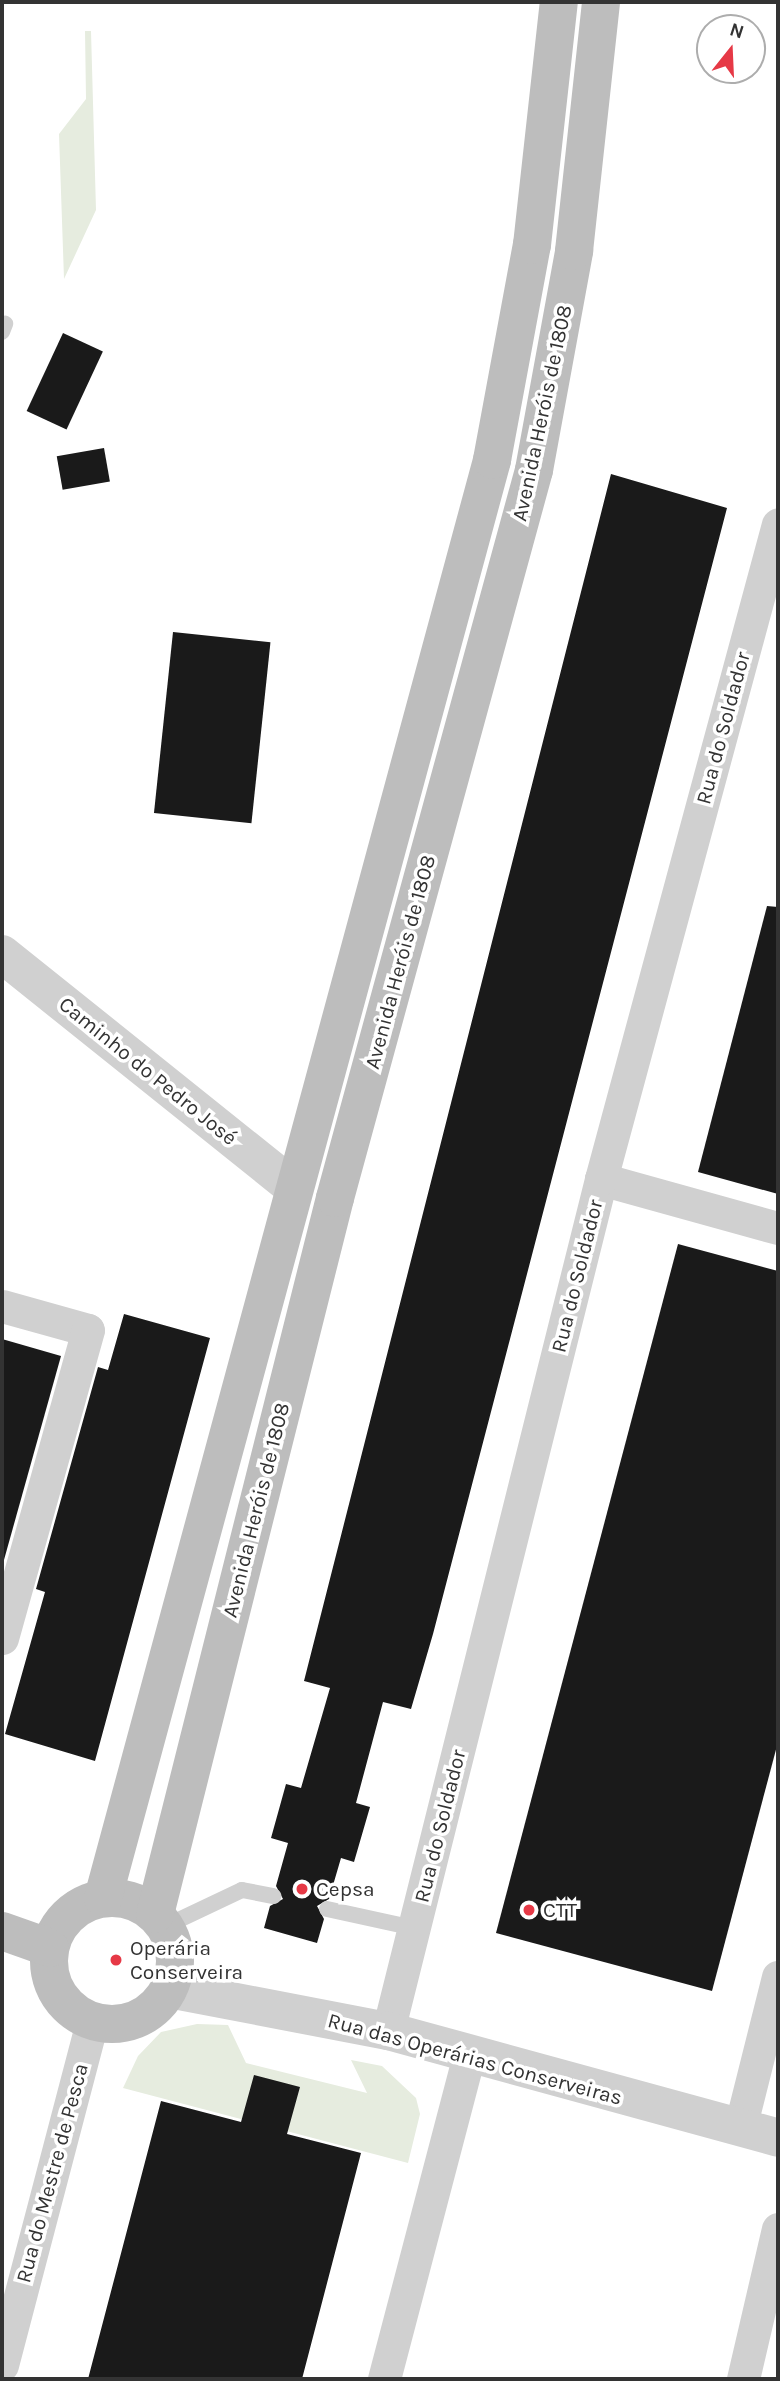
<!DOCTYPE html>
<html>
<head>
<meta charset="utf-8">
<style>
  body { margin:0 }
  #map { position:relative; width:780px; height:2381px; overflow:hidden; background:#fff; font-family:Karla,sans-serif }
  div>[style] { position:absolute }
  .green>* { inset:0; background:#e6ecdf }
  .building>* { inset:0; background:#1a1a1a; transform-origin:0 0 }
  .service>* { height:16px; margin:-8px; padding:0 8px; transform-origin:8px; border-radius:8px; background:#d0d0d0 }
  .minor>* { height:33px; margin:-16.5px; padding:0 16.5px; transform-origin:16.5px; border-radius:16.5px; background:#d0d0d0 }
  .tertiary>* { height:38px; margin:-19px; padding:0 19px; transform-origin:19px; border-radius:19px; background:#d0d0d0 }
  .secondary>* { height:38px; margin:-19px; padding:0 19px; transform-origin:19px; border-radius:19px; background:#bdbdbd }
  .secondary>.ring { margin:-19px; padding:0; box-sizing:content-box; background:none; border:38px solid #bdbdbd; border-radius:50% }
  .dots>* { width:19px; height:19px; translate:-50% -50%; box-sizing:border-box; border:4px solid #fff; border-radius:50% }
  span { translate:-50% -50%; white-space:nowrap; text-align:center; line-height:1.15; -webkit-text-stroke:7px #fff; paint-order:stroke }
  .street-label { font-size:21px; color:#333 }
  .poi-label { font-size:21px; color:#333 }
  .left { translate:0 -50%; text-align:left }
  .frame { position:absolute; inset:0; border:4px solid #333; pointer-events:none }
  .north { position:absolute; left:696px; top:14px; width:70px; height:70px; box-sizing:border-box; background:#fff; border:2px solid #adadad; border-radius:50%; rotate:18deg; font-size:19px; font-weight:700; line-height:28px; text-align:center; color:#333 }
  .north::after { content:''; display:block; margin:auto; width:24px; height:32px; background:#e63946; clip-path:polygon(50% 0,100% 100%,50% 72%,0 100%) }
</style>
</head>
<body>
<div id="map">
  <div class="green">
    <i style="clip-path:polygon(85px 31px,91px 31px,96px 210px,64px 279px,59px 134px,86px 99px)"></i>
    <i style="clip-path:polygon(197px 2024px,228px 2025px,246px 2063px,367px 2093px,351px 2060px,382px 2066px,416px 2098px,420px 2114px,408px 2163px,123px 2088px,138px 2056px,161px 2032px)"></i>
  </div>
  <div class="building">
    <i style="left:63px;top:333px;width:44px;height:86px;rotate:25deg"></i>
    <i style="left:104px;top:448px;width:34px;height:48px;rotate:80deg"></i>
    <i style="clip-path:polygon(611px 474px,727px 508px,433px 1634px,411px 1709px,383px 1702px,356px 1803px,370px 1807px,354px 1862px,341px 1858px,329px 1899px,317px 1906px,324px 1919px,317px 1943px,264px 1928px,270px 1906px,283px 1899px,276px 1886px,288px 1843px,271px 1838px,286px 1784px,301px 1788px,330px 1688px,304px 1681px)"></i>
    <i style="left:173px;top:632px;width:98px;height:182px;rotate:6deg"></i>
    <i style="clip-path:polygon(767px 906px,778px 907px,778px 1194px,698px 1172px)"></i>
    <i style="clip-path:polygon(678px 1244px,778px 1271px,778px 1742px,712px 1991px,496px 1933px)"></i>
    <i style="clip-path:polygon(124px 1314px,210px 1338px,95px 1761px,5px 1734px,45px 1592px,36px 1589px,98px 1367px,108px 1370px)"></i>
    <i style="clip-path:polygon(2px 1339px,61px 1356px,2px 1567px)"></i>
    <i style="clip-path:polygon(254px 2075px,300px 2087px,287px 2134px,361px 2153px,302px 2379px,88px 2379px,161px 2101px,241px 2122px)"></i>
  </div>
  <div class="service">
    <i style="left:2px;top:332px;width:9px;rotate:-69deg"></i>
    <i style="left:327px;top:1909px;width:89px;rotate:12.3deg"></i>
    <i style="left:166px;top:1926px;width:84px;rotate:-25.3deg"></i>
    <i style="left:242px;top:1890px;width:32px;rotate:11deg"></i>
  </div>
  <div class="minor">
    <i style="left:601px;top:1179px;width:184px;rotate:15.5deg"></i>
    <i style="left:2px;top:1306px;width:89px;rotate:15.6deg"></i>
    <i style="left:88px;top:1330px;width:320px;rotate:105.6deg"></i>
    <i style="left:388px;top:2031px;width:878px;rotate:-75.96deg"></i>
    <i style="left:601px;top:1179px;width:678px;rotate:-74.88deg"></i>
    <i style="left:740px;top:2128px;width:156px;rotate:-75.9deg"></i>
    <i style="left:2px;top:2365px;width:356px;rotate:-75.3deg"></i>
    <i style="left:384px;top:2379px;width:332px;rotate:-75.3deg"></i>
    <i style="left:743px;top:2379px;width:154px;rotate:-76.9deg"></i>
  </div>
  <div class="tertiary">
    <i style="left:2px;top:954px;width:374px;rotate:38.7deg"></i>
    <i style="left:169px;top:1989px;width:223px;rotate:10.9deg"></i>
    <i style="left:388px;top:2031px;width:404px;rotate:15.3deg"></i>
  </div>
  <div class="secondary">
    <i class="ring" style="left:49px;top:1898px;width:88px;height:88px"></i>
    <i style="left:103px;top:1898px;width:1490px;rotate:-74.86deg"></i>
    <i style="left:492px;top:460px;width:219px;rotate:-79.5deg"></i>
    <i style="left:532px;top:245px;width:244px;rotate:-83.7deg"></i>
    <i style="left:155px;top:1914px;width:738px;rotate:-75.89deg"></i>
    <i style="left:335px;top:1198px;width:755px;rotate:-74.71deg"></i>
    <i style="left:534px;top:470px;width:223px;rotate:-79.6deg"></i>
    <i style="left:574px;top:251px;width:250px;rotate:-83.8deg"></i>
    <i style="left:2px;top:1931px;width:51px;rotate:19.5deg"></i>
  </div>
  <div class="dots">
    <i style="left:302px;top:1889px;background:#e63946"></i>
    <i style="left:529px;top:1910px;background:#e63946"></i>
    <i style="left:116px;top:1960px;background:#e63946"></i>
  </div>
  <div class="street-label">
    <span style="left:542px;top:413px;rotate:-78deg">Avenida Heróis de 1808</span>
    <span style="left:723px;top:728px;rotate:-75deg">Rua do Soldador</span>
    <span style="left:400px;top:962px;rotate:-75deg">Avenida Heróis de 1808</span>
    <span style="left:148px;top:1071px;rotate:39deg">Caminho do Pedro José</span>
    <span style="left:577px;top:1276px;rotate:-76deg">Rua do Soldador</span>
    <span style="left:256px;top:1510px;rotate:-76deg">Avenida Heróis de 1808</span>
    <span style="left:440px;top:1826px;rotate:-76deg">Rua do Soldador</span>
    <span style="left:475px;top:2059px;rotate:15deg">Rua das Operárias Conserveiras</span>
    <span style="left:52px;top:2173px;rotate:-75deg">Rua do Mestre de Pesca</span>
  </div>
  <div class="poi-label">
    <span class="left" style="left:316px;top:1889px">Cepsa</span>
    <span class="left" style="left:543px;top:1910px">CTT</span>
    <span class="left" style="left:130px;top:1960px">Operária<br>Conserveira</span>
  </div>
  <div class="frame"></div>
  <div class="north">N</div>
</div>
</body>
</html>
